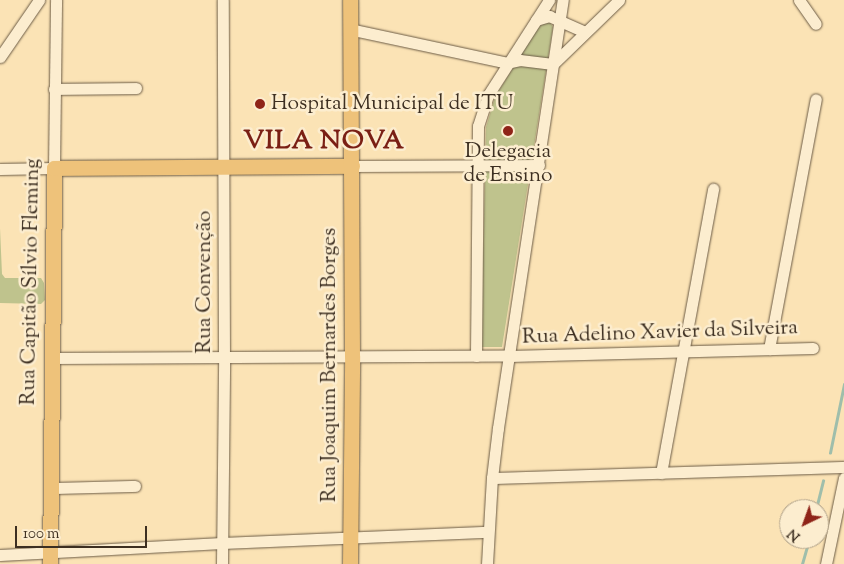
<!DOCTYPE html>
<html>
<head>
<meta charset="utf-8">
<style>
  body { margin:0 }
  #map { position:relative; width:844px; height:564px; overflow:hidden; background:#fbe3b5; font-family:"Sorts Mill Goudy",serif }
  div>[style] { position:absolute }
  .green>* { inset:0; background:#bfc38d }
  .stream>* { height:2.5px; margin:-1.25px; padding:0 1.25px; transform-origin:1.25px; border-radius:1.25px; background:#9fbeab }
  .roads { filter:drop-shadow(0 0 1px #6c5c46) drop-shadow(0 0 1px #6c5c46) }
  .minor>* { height:11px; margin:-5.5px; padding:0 5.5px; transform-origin:5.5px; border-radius:5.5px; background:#fcedcf }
  .major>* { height:15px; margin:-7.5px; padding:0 7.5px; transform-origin:7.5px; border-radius:7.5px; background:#eec27a }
  .dots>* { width:14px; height:14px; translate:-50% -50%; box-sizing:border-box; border:2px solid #fcedcf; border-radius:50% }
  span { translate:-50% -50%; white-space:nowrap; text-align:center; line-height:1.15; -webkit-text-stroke:5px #fcedcf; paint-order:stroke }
  .poi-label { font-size:21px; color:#3d2f21 }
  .left { translate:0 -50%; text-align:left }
  .street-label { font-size:21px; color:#3d2f21 }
  .district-label { font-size:26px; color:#7a1f14; font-weight:700; letter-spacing:1px }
  .north { position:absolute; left:779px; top:499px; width:50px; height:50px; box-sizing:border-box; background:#fcedcf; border:1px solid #b0a189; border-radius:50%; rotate:222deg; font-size:14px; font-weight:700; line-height:20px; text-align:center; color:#3d2f21 }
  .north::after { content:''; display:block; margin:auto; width:18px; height:22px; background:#8f2418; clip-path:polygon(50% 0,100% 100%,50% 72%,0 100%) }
  .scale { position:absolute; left:15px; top:526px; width:132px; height:22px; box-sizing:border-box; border:2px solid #3d2f21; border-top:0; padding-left:6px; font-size:15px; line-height:18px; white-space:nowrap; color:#3d2f21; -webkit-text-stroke:4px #fcedcf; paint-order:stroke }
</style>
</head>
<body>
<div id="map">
  <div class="green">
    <i style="clip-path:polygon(545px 22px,550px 22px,553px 27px,502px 347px,481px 347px,486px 127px,495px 97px,536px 30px)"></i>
    <i style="clip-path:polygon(0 228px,2px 274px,5px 278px,41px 278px,44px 283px,45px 300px,41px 304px,0 303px)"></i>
  </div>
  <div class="stream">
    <i style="left:830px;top:453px;width:70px;rotate:-78.5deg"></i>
    <i style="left:816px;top:509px;width:29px;rotate:-76deg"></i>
    <i style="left:802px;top:564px;width:26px;rotate:-74deg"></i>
  </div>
  <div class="roads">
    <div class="minor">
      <i style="left:799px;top:0;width:29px;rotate:55deg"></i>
      <i style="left:536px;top:20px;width:14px;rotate:-17deg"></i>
      <i style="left:549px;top:16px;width:39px;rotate:24deg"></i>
      <i style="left:349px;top:29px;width:162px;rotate:12.1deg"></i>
      <i style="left:507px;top:63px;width:13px;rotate:-13deg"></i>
      <i style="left:520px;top:60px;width:33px;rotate:7deg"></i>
      <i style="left:0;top:57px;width:69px;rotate:-55.6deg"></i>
      <i style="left:553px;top:64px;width:92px;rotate:-44.1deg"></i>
      <i style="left:54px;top:89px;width:82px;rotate:-0.7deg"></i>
      <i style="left:352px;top:166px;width:187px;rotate:-0.3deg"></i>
      <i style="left:0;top:169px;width:54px;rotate:-1.1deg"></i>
      <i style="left:54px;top:168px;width:168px;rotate:-89.3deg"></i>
      <i style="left:769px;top:349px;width:254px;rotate:-79.4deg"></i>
      <i style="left:476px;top:356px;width:230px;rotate:-89.5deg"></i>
      <i style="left:478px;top:126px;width:33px;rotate:-72deg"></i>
      <i style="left:488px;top:95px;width:113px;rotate:-57.3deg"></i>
      <i style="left:52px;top:358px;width:457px;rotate:-0.3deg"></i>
      <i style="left:509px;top:356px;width:304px;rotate:-1.5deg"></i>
      <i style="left:661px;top:473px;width:289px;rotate:-79.6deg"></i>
      <i style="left:492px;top:478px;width:352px;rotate:-1.8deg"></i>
      <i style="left:51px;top:488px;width:84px;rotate:-1.4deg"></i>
      <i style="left:0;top:555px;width:222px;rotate:-3.1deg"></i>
      <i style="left:222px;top:543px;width:266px;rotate:-2.4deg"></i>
      <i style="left:222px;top:564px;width:207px;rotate:-89.4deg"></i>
      <i style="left:224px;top:357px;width:357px;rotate:-90.2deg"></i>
      <i style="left:487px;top:564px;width:86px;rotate:-86.7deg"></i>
      <i style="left:492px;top:478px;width:50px;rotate:-83.2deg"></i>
      <i style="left:498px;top:428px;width:433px;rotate:-81.4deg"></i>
      <i style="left:826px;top:564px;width:88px;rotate:-78.2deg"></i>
    </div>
    <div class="major">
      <i style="left:50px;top:564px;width:396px;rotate:-89.4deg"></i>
      <i style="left:54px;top:168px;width:298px;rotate:-0.4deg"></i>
      <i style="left:350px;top:564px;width:208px;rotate:-89.4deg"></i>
      <i style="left:352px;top:356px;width:356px;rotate:-90.3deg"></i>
    </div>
  </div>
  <div class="dots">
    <i style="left:260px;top:104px;background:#8f2418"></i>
    <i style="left:508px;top:131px;background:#8f2418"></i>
  </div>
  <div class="poi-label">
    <span class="left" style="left:271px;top:104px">Hospital Municipal de ITU</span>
    <span style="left:508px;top:164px">Delegacia<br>de Ensino</span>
  </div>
  <div class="street-label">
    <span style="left:31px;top:282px;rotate:-89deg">Rua Capitão Sílvio Fleming</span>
    <span style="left:205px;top:282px;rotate:-90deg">Rua Convenção</span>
    <span style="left:660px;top:333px;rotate:-2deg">Rua Adelino Xavier da Silveira</span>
    <span style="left:330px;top:365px;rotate:-90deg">Rua Joaquim Bernardes Borges</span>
  </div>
  <div class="district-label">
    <span style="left:324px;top:142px">VILA NOVA</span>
  </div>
  <div class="north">N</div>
  <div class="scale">100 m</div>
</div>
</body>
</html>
